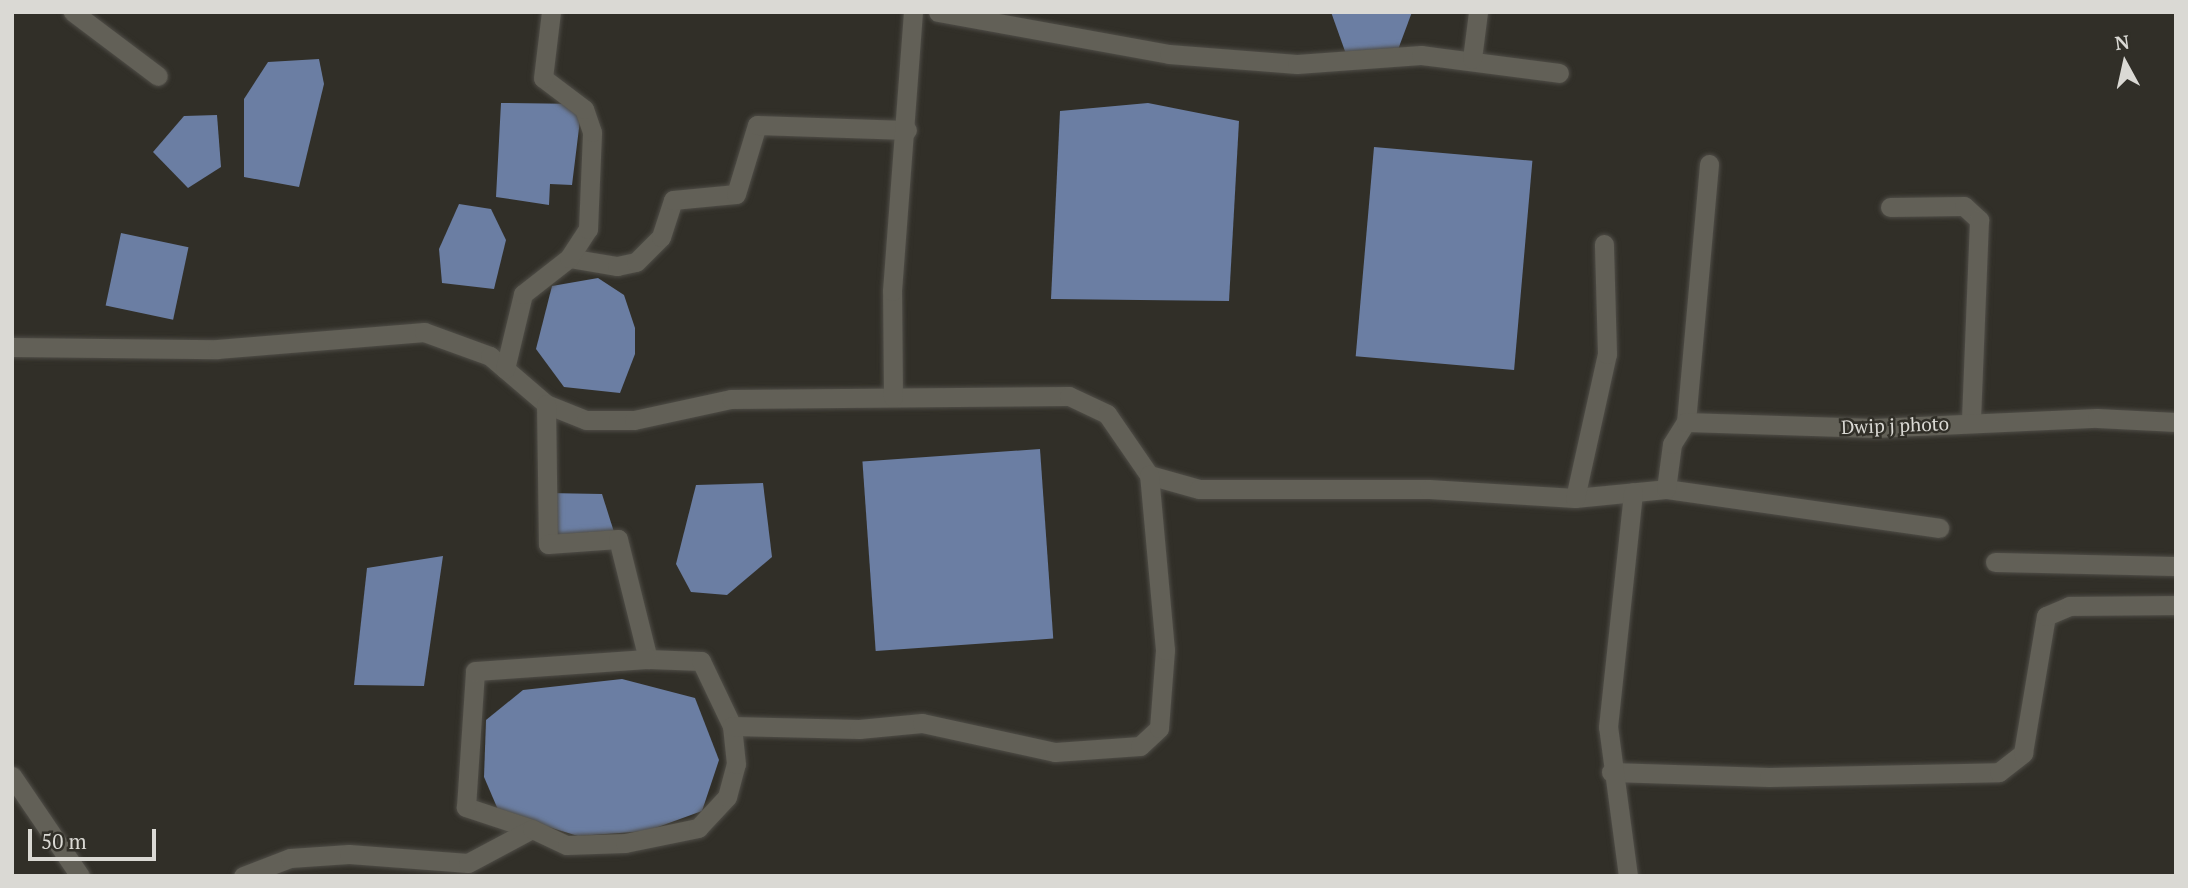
<!DOCTYPE html>
<html>
<head>
<meta charset="utf-8">
<style>
  body { margin:0 }
  #map { position:relative; width:2188px; height:888px; overflow:hidden; background:#312f28; font-family:"PT Serif",serif }
  div>[style] { position:absolute }
  .water>* { inset:0; background:#6b7ea3; transform-origin:0 0 }
  .roads { filter:drop-shadow(0 0 2px #4f4d47) drop-shadow(0 0 2px #4f4d47) }
  .minor>* { height:19px; margin:-9.5px; padding:0 9.5px; transform-origin:9.5px; border-radius:9.5px; background:#626057 }
  span { translate:-50% -50%; white-space:nowrap; text-align:center; line-height:1.15; -webkit-text-stroke:5px #312f28; paint-order:stroke }
  .street-label { font-size:19px; color:#dad9d4 }
  .frame { position:absolute; inset:0; border:14px solid #dad9d4; pointer-events:none }
  .north { position:absolute; left:2090px; top:28px; width:70px; height:70px; -webkit-text-stroke:5px #312f28; paint-order:stroke; rotate:352deg; font-size:19px; font-weight:700; line-height:28px; text-align:center; color:#dad9d4 }
  .north::after { content:''; display:block; margin:auto; width:24px; height:32px; background:#dad9d4; clip-path:polygon(50% 0,100% 100%,50% 72%,0 100%) }
  .scale { position:absolute; left:28px; top:829px; width:128px; height:32px; box-sizing:border-box; border:4px solid #dad9d4; border-top:0; padding-left:9px; font-size:21px; line-height:24px; white-space:nowrap; color:#dad9d4; -webkit-text-stroke:5px #312f28; paint-order:stroke }
</style>
</head>
<body>
<div id="map">
  <div class="water">
    <i style="clip-path:polygon(1331px 12px,1412px 12px,1396px 55px,1351px 68px)"></i>
    <i style="clip-path:polygon(319px 59px,324px 84px,299px 187px,244px 177px,244px 99px,268px 62px)"></i>
    <i style="clip-path:polygon(501px 103px,582px 104px,572px 185px,550px 184px,549px 205px,496px 197px)"></i>
    <i style="clip-path:polygon(1148px 103px,1239px 121px,1229px 301px,1051px 299px,1060px 111px)"></i>
    <i style="clip-path:polygon(217px 115px,221px 167px,188px 188px,153px 152px,184px 116px)"></i>
    <i style="left:1374px;top:147px;width:159px;height:210px;rotate:5deg"></i>
    <i style="clip-path:polygon(459px 204px,491px 209px,506px 240px,494px 289px,442px 283px,439px 249px)"></i>
    <i style="left:121px;top:233px;width:69px;height:74px;rotate:12deg"></i>
    <i style="clip-path:polygon(598px 278px,624px 295px,635px 328px,635px 354px,620px 393px,564px 387px,536px 349px,552px 286px)"></i>
    <i style="left:1040px;top:449px;width:190px;height:178px;rotate:86deg"></i>
    <i style="clip-path:polygon(763px 483px,772px 557px,727px 595px,691px 592px,676px 564px,696px 485px)"></i>
    <i style="clip-path:polygon(547px 493px,602px 494px,614px 532px,547px 541px)"></i>
    <i style="clip-path:polygon(443px 556px,424px 686px,354px 685px,367px 568px)"></i>
    <i style="clip-path:polygon(622px 679px,695px 698px,719px 760px,702px 811px,647px 831px,578px 836px,499px 812px,484px 777px,486px 720px,523px 690px)"></i>
  </div>
  <div class="roads">
    <div class="minor">
      <i style="left:73px;top:12px;width:106px;rotate:37deg"></i>
      <i style="left:938px;top:12px;width:235px;rotate:10.3deg"></i>
      <i style="left:1169px;top:54px;width:128px;rotate:4.5deg"></i>
      <i style="left:1297px;top:64px;width:124px;rotate:-4.2deg"></i>
      <i style="left:1421px;top:55px;width:139px;rotate:7.4deg"></i>
      <i style="left:1472px;top:59px;width:47px;rotate:-82.7deg"></i>
      <i style="left:1890px;top:207px;width:74px;rotate:-0.8deg"></i>
      <i style="left:1964px;top:206px;width:21px;rotate:43deg"></i>
      <i style="left:1979px;top:220px;width:202px;rotate:92.3deg"></i>
      <i style="left:569px;top:258px;width:49px;rotate:9.5deg"></i>
      <i style="left:617px;top:266px;width:19px;rotate:-12deg"></i>
      <i style="left:636px;top:262px;width:35px;rotate:-45deg"></i>
      <i style="left:661px;top:237px;width:39px;rotate:-72deg"></i>
      <i style="left:673px;top:200px;width:63px;rotate:-5.4deg"></i>
      <i style="left:736px;top:194px;width:72px;rotate:-73.1deg"></i>
      <i style="left:757px;top:125px;width:150px;rotate:1.9deg"></i>
      <i style="left:12px;top:347px;width:205px;rotate:0.6deg"></i>
      <i style="left:217px;top:349px;width:208px;rotate:-4.7deg"></i>
      <i style="left:424px;top:332px;width:70px;rotate:20deg"></i>
      <i style="left:490px;top:356px;width:74px;rotate:40.6deg"></i>
      <i style="left:546px;top:404px;width:43px;rotate:21.8deg"></i>
      <i style="left:586px;top:420px;width:48px"></i>
      <i style="left:634px;top:420px;width:99px;rotate:-12.2deg"></i>
      <i style="left:731px;top:399px;width:338px;rotate:-0.5deg"></i>
      <i style="left:1069px;top:396px;width:42px;rotate:25.3deg"></i>
      <i style="left:1107px;top:414px;width:74px;rotate:55.5deg"></i>
      <i style="left:1149px;top:475px;width:52px;rotate:15.6deg"></i>
      <i style="left:1199px;top:489px;width:230px"></i>
      <i style="left:1429px;top:489px;width:146px;rotate:3.5deg"></i>
      <i style="left:1575px;top:498px;width:91px;rotate:-5.6deg"></i>
      <i style="left:1666px;top:489px;width:276px;rotate:8.1deg"></i>
      <i style="left:505px;top:369px;width:77px;rotate:-76.5deg"></i>
      <i style="left:523px;top:294px;width:58px;rotate:-38deg"></i>
      <i style="left:569px;top:258px;width:35px;rotate:-57deg"></i>
      <i style="left:588px;top:229px;width:97px;rotate:-87.6deg"></i>
      <i style="left:592px;top:132px;width:24px;rotate:-109deg"></i>
      <i style="left:584px;top:109px;width:51px;rotate:-142.9deg"></i>
      <i style="left:543px;top:78px;width:66px;rotate:-83.1deg"></i>
      <i style="left:893px;top:397px;width:106px;rotate:-90.5deg"></i>
      <i style="left:892px;top:291px;width:280px;rotate:-85.7deg"></i>
      <i style="left:546px;top:404px;width:140px;rotate:89.2deg"></i>
      <i style="left:548px;top:544px;width:70px;rotate:-4.1deg"></i>
      <i style="left:618px;top:539px;width:124px;rotate:76deg"></i>
      <i style="left:648px;top:659px;width:53px;rotate:2.2deg"></i>
      <i style="left:701px;top:661px;width:72px;rotate:64.5deg"></i>
      <i style="left:1686px;top:422px;width:259px;rotate:-84.9deg"></i>
      <i style="left:1666px;top:489px;width:45px;rotate:-82.4deg"></i>
      <i style="left:1672px;top:444px;width:26px;rotate:-58deg"></i>
      <i style="left:1686px;top:422px;width:188px;rotate:1.8deg"></i>
      <i style="left:1874px;top:428px;width:223px;rotate:-2.6deg"></i>
      <i style="left:2097px;top:418px;width:79px;rotate:2.9deg"></i>
      <i style="left:1575px;top:498px;width:148px;rotate:-77.5deg"></i>
      <i style="left:1607px;top:354px;width:110px;rotate:-91.6deg"></i>
      <i style="left:1995px;top:562px;width:181px;rotate:1.3deg"></i>
      <i style="left:1611px;top:772px;width:158px;rotate:1.8deg"></i>
      <i style="left:1769px;top:777px;width:230px;rotate:-1.2deg"></i>
      <i style="left:1999px;top:772px;width:31px;rotate:-38deg"></i>
      <i style="left:2023px;top:753px;width:139px;rotate:-80.5deg"></i>
      <i style="left:2046px;top:616px;width:25px;rotate:-23deg"></i>
      <i style="left:2069px;top:606px;width:107px;rotate:-0.5deg"></i>
      <i style="left:12px;top:776px;width:121px;rotate:55.8deg"></i>
      <i style="left:532px;top:829px;width:70px;rotate:-161.6deg"></i>
      <i style="left:466px;top:807px;width:136px;rotate:-86.2deg"></i>
      <i style="left:475px;top:671px;width:173px;rotate:-4deg"></i>
      <i style="left:243px;top:876px;width:50px;rotate:-21deg"></i>
      <i style="left:290px;top:858px;width:59px;rotate:-3.9deg"></i>
      <i style="left:349px;top:854px;width:119px;rotate:4.3deg"></i>
      <i style="left:468px;top:863px;width:72px;rotate:-28deg"></i>
      <i style="left:532px;top:829px;width:38px;rotate:25deg"></i>
      <i style="left:567px;top:845px;width:58px;rotate:-2deg"></i>
      <i style="left:625px;top:843px;width:75px;rotate:-11.6deg"></i>
      <i style="left:698px;top:828px;width:42px;rotate:-46.9deg"></i>
      <i style="left:727px;top:797px;width:34px;rotate:-75deg"></i>
      <i style="left:736px;top:764px;width:38px;rotate:-96deg"></i>
      <i style="left:732px;top:726px;width:127px;rotate:1.4deg"></i>
      <i style="left:859px;top:729px;width:63px;rotate:-5.4deg"></i>
      <i style="left:922px;top:723px;width:136px;rotate:12.3deg"></i>
      <i style="left:1055px;top:752px;width:85px;rotate:-4deg"></i>
      <i style="left:1140px;top:746px;width:26px;rotate:-43deg"></i>
      <i style="left:1159px;top:728px;width:78px;rotate:-85.6deg"></i>
      <i style="left:1165px;top:650px;width:176px;rotate:-95.2deg"></i>
      <i style="left:1628px;top:876px;width:150px;rotate:-97.6deg"></i>
      <i style="left:1608px;top:727px;width:236px;rotate:-83.9deg"></i>
    </div>
  </div>
  <div class="street-label">
    <span style="left:1895px;top:425px;rotate:-2deg">Dwip j photo</span>
  </div>
  <div class="frame"></div>
  <div class="north">N</div>
  <div class="scale">50 m</div>
</div>
</body>
</html>
